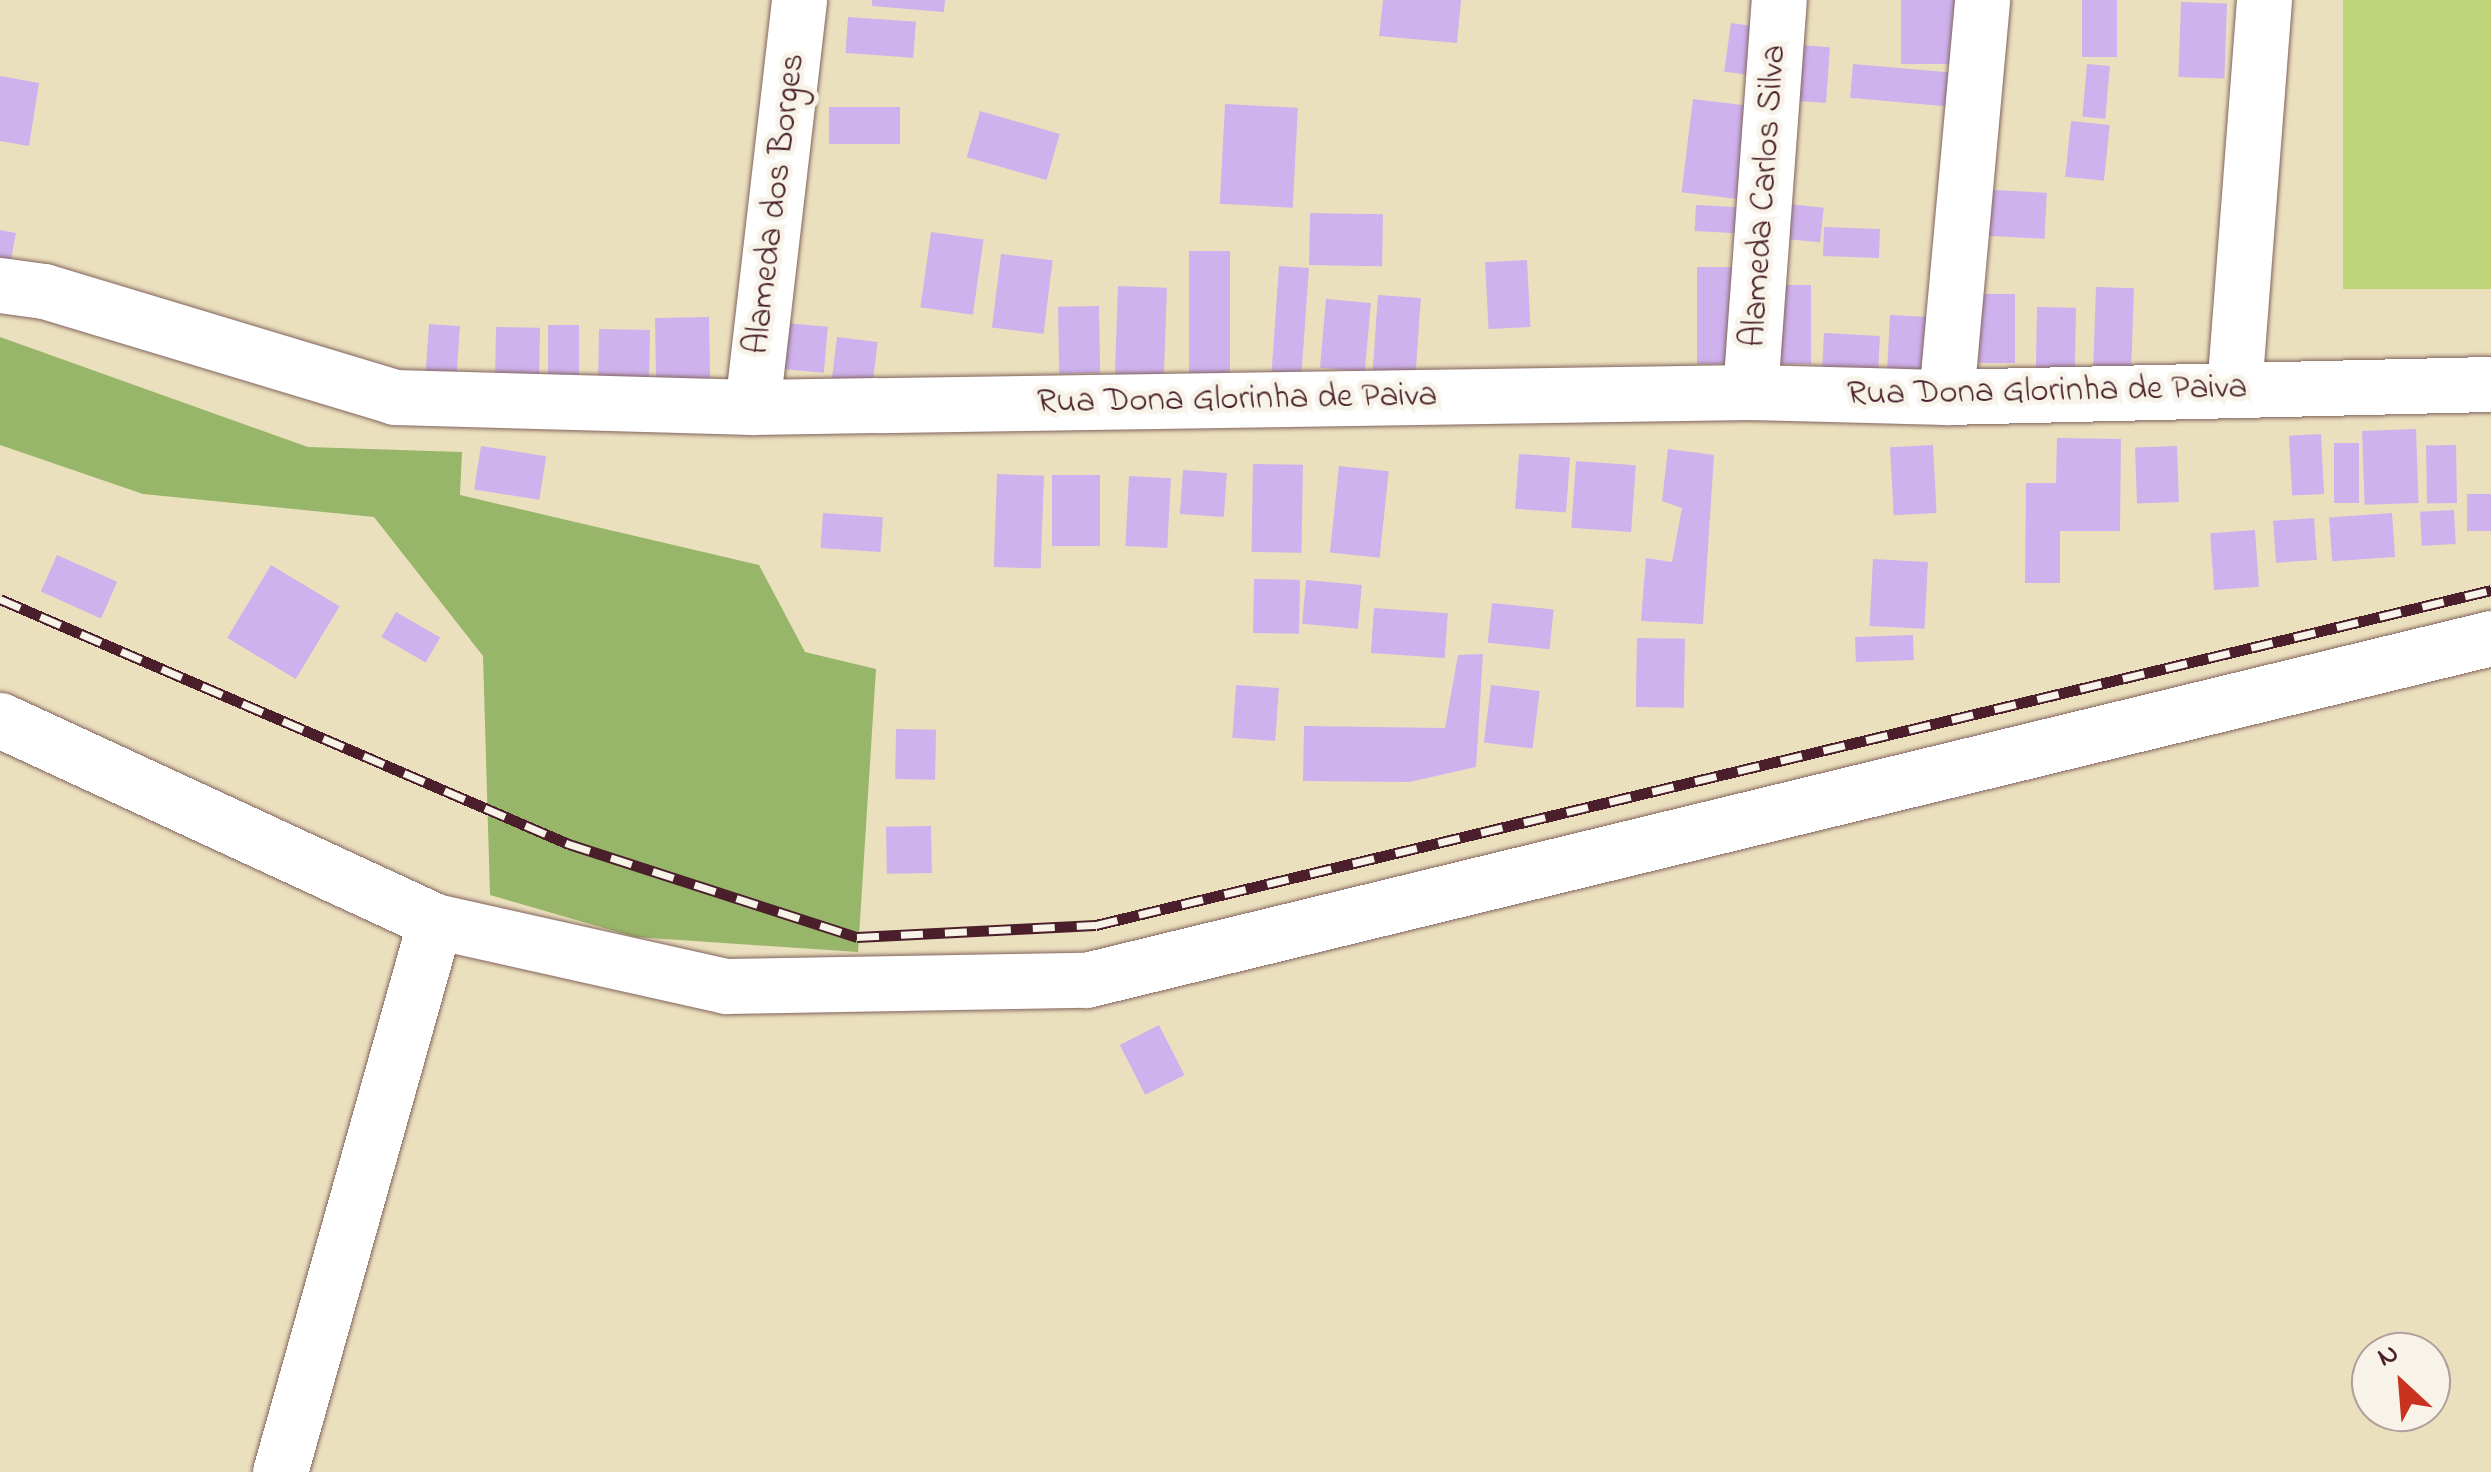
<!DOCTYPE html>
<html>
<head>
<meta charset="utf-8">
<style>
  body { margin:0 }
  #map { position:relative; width:2491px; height:1472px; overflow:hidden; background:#ebe0be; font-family:"Indie Flower",sans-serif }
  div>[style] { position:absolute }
  .green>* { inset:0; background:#c0d579; transform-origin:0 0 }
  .forest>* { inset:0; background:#98b669 }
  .building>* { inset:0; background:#ceb1ed; transform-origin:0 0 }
  .roads { filter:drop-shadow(0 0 2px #82635e) drop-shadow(0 0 2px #82635e) }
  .minor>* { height:55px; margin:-27.5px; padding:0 27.5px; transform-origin:27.5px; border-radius:27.5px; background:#fff }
  .rail>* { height:11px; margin-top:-5.5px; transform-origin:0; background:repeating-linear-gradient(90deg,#f7f3e8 0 22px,#4a1f2b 0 44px); box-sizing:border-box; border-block:2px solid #4a1f2b }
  span { translate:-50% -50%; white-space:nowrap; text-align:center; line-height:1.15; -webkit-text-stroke:10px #f7f3e8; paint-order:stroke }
  .street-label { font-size:35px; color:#4a1f2b }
  .north { position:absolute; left:2351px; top:1332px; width:100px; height:100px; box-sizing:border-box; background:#f7f3e8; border:2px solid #b29e9c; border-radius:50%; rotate:334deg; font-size:28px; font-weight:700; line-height:40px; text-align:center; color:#4a1f2b }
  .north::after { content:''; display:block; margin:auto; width:35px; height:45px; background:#c8321e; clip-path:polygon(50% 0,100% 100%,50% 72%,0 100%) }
</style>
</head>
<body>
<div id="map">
  <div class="green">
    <i style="left:2343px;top:0;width:148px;height:289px"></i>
  </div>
  <div class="forest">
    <i style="clip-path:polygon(0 337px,308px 447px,462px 452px,460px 495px,759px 565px,805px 652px,876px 669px,858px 952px,635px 937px,490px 895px,483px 656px,374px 517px,143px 494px,0 445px)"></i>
  </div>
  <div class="building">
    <i style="clip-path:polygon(872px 0,945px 0,944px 12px,872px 6px)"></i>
    <i style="clip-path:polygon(1383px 0,1461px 0,1457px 43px,1379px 36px)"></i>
    <i style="left:1901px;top:0;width:60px;height:64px"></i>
    <i style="left:2082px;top:0;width:35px;height:57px"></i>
    <i style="left:2181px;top:2px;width:46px;height:75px;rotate:2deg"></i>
    <i style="left:848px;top:17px;width:68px;height:36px;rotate:4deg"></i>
    <i style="left:1731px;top:23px;width:30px;height:49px;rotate:8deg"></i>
    <i style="left:1798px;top:45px;width:32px;height:56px;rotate:4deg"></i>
    <i style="left:1853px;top:64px;width:101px;height:34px;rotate:5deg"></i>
    <i style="left:2087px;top:64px;width:23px;height:53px;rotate:5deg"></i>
    <i style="clip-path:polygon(0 76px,39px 83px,29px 146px,0 141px)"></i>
    <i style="left:1693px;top:99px;width:60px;height:94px;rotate:7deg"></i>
    <i style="left:1225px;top:104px;width:73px;height:100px;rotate:3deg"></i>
    <i style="left:829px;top:107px;width:71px;height:37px"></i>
    <i style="left:980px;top:111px;width:83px;height:48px;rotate:16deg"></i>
    <i style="left:2071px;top:121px;width:39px;height:56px;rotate:6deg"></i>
    <i style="left:1975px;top:189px;width:72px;height:46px;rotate:3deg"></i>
    <i style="left:1779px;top:203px;width:45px;height:35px;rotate:6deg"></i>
    <i style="left:1696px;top:205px;width:42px;height:26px;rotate:3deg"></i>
    <i style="left:1310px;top:213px;width:73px;height:52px;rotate:1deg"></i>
    <i style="left:1824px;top:227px;width:56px;height:29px;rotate:2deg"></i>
    <i style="clip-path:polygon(0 230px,16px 233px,7px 281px,0 279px)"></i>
    <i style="left:931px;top:232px;width:53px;height:76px;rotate:8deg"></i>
    <i style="left:1189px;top:251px;width:41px;height:145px"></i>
    <i style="left:1001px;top:254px;width:52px;height:74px;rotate:7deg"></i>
    <i style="left:1527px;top:260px;width:67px;height:42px;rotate:87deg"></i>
    <i style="left:1279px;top:266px;width:30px;height:126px;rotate:4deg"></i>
    <i style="left:1697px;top:267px;width:40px;height:97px"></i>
    <i style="left:1811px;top:285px;width:79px;height:41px;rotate:90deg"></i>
    <i style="left:1118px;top:286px;width:49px;height:98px;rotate:2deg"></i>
    <i style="left:2096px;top:287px;width:38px;height:90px;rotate:2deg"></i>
    <i style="left:1979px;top:294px;width:36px;height:69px"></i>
    <i style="left:1378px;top:295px;width:43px;height:78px;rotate:4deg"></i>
    <i style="left:1326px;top:299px;width:45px;height:69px;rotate:5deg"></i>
    <i style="left:1099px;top:306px;width:67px;height:41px;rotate:89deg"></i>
    <i style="left:2037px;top:307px;width:39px;height:70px;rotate:1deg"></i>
    <i style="left:1890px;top:315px;width:45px;height:61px;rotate:3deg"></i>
    <i style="left:709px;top:317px;width:79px;height:54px;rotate:89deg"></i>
    <i style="left:784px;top:323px;width:44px;height:46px;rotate:5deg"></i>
    <i style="left:429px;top:324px;width:31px;height:65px;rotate:4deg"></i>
    <i style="left:548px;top:325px;width:31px;height:67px"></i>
    <i style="left:496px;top:327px;width:44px;height:66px;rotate:1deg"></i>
    <i style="left:599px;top:329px;width:51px;height:69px;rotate:1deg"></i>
    <i style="left:1824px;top:333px;width:56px;height:41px;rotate:3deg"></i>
    <i style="left:837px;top:337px;width:41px;height:61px;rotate:7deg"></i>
    <i style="left:2416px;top:429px;width:74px;height:54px;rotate:88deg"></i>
    <i style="left:2321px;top:434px;width:60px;height:32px;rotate:87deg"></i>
    <i style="clip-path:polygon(2057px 438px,2121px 439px,2120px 531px,2060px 531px,2060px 583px,2025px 583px,2026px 483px,2056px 483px)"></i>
    <i style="left:2334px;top:443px;width:25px;height:60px"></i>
    <i style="left:1933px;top:445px;width:68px;height:43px;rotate:87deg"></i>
    <i style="left:2456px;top:445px;width:58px;height:30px;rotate:89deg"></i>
    <i style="left:481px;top:446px;width:66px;height:44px;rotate:9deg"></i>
    <i style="left:2177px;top:446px;width:56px;height:42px;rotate:88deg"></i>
    <i style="clip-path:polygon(1668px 449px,1714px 455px,1703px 624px,1641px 621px,1646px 558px,1672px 562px,1682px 508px,1662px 501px)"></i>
    <i style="left:1519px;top:454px;width:51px;height:55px;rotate:4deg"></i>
    <i style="left:1576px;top:461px;width:60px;height:67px;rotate:4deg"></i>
    <i style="left:1253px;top:464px;width:50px;height:88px;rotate:1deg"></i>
    <i style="left:1339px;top:466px;width:50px;height:87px;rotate:6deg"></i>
    <i style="left:1183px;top:470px;width:44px;height:44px;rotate:4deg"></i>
    <i style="left:997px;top:474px;width:47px;height:93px;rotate:2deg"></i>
    <i style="left:1052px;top:475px;width:48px;height:71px"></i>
    <i style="left:1129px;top:476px;width:42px;height:70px;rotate:3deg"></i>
    <i style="left:2491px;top:494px;width:37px;height:24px;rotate:90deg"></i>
    <i style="left:2454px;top:510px;width:34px;height:34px;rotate:87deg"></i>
    <i style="left:823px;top:513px;width:60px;height:35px;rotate:4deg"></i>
    <i style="left:2392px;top:513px;width:44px;height:63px;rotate:86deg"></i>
    <i style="left:2314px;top:518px;width:42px;height:41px;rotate:86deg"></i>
    <i style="left:2255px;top:530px;width:57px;height:45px;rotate:86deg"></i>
    <i style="left:57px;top:555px;width:66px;height:40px;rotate:24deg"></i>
    <i style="left:1873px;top:559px;width:55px;height:67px;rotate:3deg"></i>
    <i style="left:271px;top:565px;width:80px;height:85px;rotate:31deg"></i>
    <i style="left:1254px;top:579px;width:46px;height:54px;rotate:1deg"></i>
    <i style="left:1306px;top:580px;width:56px;height:44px;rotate:5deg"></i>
    <i style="left:1492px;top:603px;width:62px;height:40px;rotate:6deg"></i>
    <i style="left:1374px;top:608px;width:74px;height:45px;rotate:4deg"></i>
    <i style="left:396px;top:612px;width:51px;height:29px;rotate:30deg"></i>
    <i style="left:1913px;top:635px;width:25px;height:58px;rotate:88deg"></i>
    <i style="left:1637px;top:638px;width:48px;height:69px;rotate:1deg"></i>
    <i style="clip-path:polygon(1483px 654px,1476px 767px,1409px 782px,1303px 781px,1304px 726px,1445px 728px,1458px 655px)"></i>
    <i style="left:1236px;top:685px;width:43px;height:53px;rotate:4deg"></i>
    <i style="left:1491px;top:685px;width:49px;height:58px;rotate:7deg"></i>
    <i style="left:896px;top:729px;width:40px;height:50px;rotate:1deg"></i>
    <i style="left:931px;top:826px;width:47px;height:45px;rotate:89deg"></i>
    <i style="left:1159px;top:1025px;width:56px;height:44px;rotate:63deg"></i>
  </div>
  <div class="roads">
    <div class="minor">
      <i style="left:0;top:285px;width:44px;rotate:7.8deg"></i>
      <i style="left:44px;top:291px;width:366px;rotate:16.8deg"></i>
      <i style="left:394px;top:397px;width:358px;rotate:1.6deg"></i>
      <i style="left:752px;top:407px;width:998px;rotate:-0.86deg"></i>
      <i style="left:1750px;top:392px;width:196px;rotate:1.5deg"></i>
      <i style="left:1946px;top:397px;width:545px;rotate:-1.37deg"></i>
      <i style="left:2234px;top:390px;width:391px;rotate:-85.6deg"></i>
      <i style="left:1750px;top:392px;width:393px;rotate:-85.8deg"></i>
      <i style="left:1946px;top:397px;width:399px;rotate:-84.8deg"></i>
      <i style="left:752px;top:407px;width:410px;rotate:-83.4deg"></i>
      <i style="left:0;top:720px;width:479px;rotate:24.8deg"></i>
      <i style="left:435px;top:921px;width:298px;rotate:12.6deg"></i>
      <i style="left:726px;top:986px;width:360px;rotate:-1deg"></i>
      <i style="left:1086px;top:980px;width:1446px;rotate:-13.68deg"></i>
      <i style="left:280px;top:1472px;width:572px;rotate:-74.29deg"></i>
    </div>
  </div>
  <div class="rail">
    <i style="left:0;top:599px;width:620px;rotate:23.3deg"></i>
    <i style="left:569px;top:844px;width:303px;rotate:17.9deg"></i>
    <i style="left:857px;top:937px;width:239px;rotate:-2.9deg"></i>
    <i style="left:1096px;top:925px;width:1435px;rotate:-13.5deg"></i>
  </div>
  <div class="street-label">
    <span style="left:1765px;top:196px;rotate:-86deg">Alameda Carlos Silva</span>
    <span style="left:776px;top:204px;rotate:-83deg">Alameda dos Borges</span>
    <span style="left:2047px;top:392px;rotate:-1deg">Rua Dona Glorinha de Paiva</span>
    <span style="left:1237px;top:400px;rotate:-1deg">Rua Dona Glorinha de Paiva</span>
  </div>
  <div class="north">N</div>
</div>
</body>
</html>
